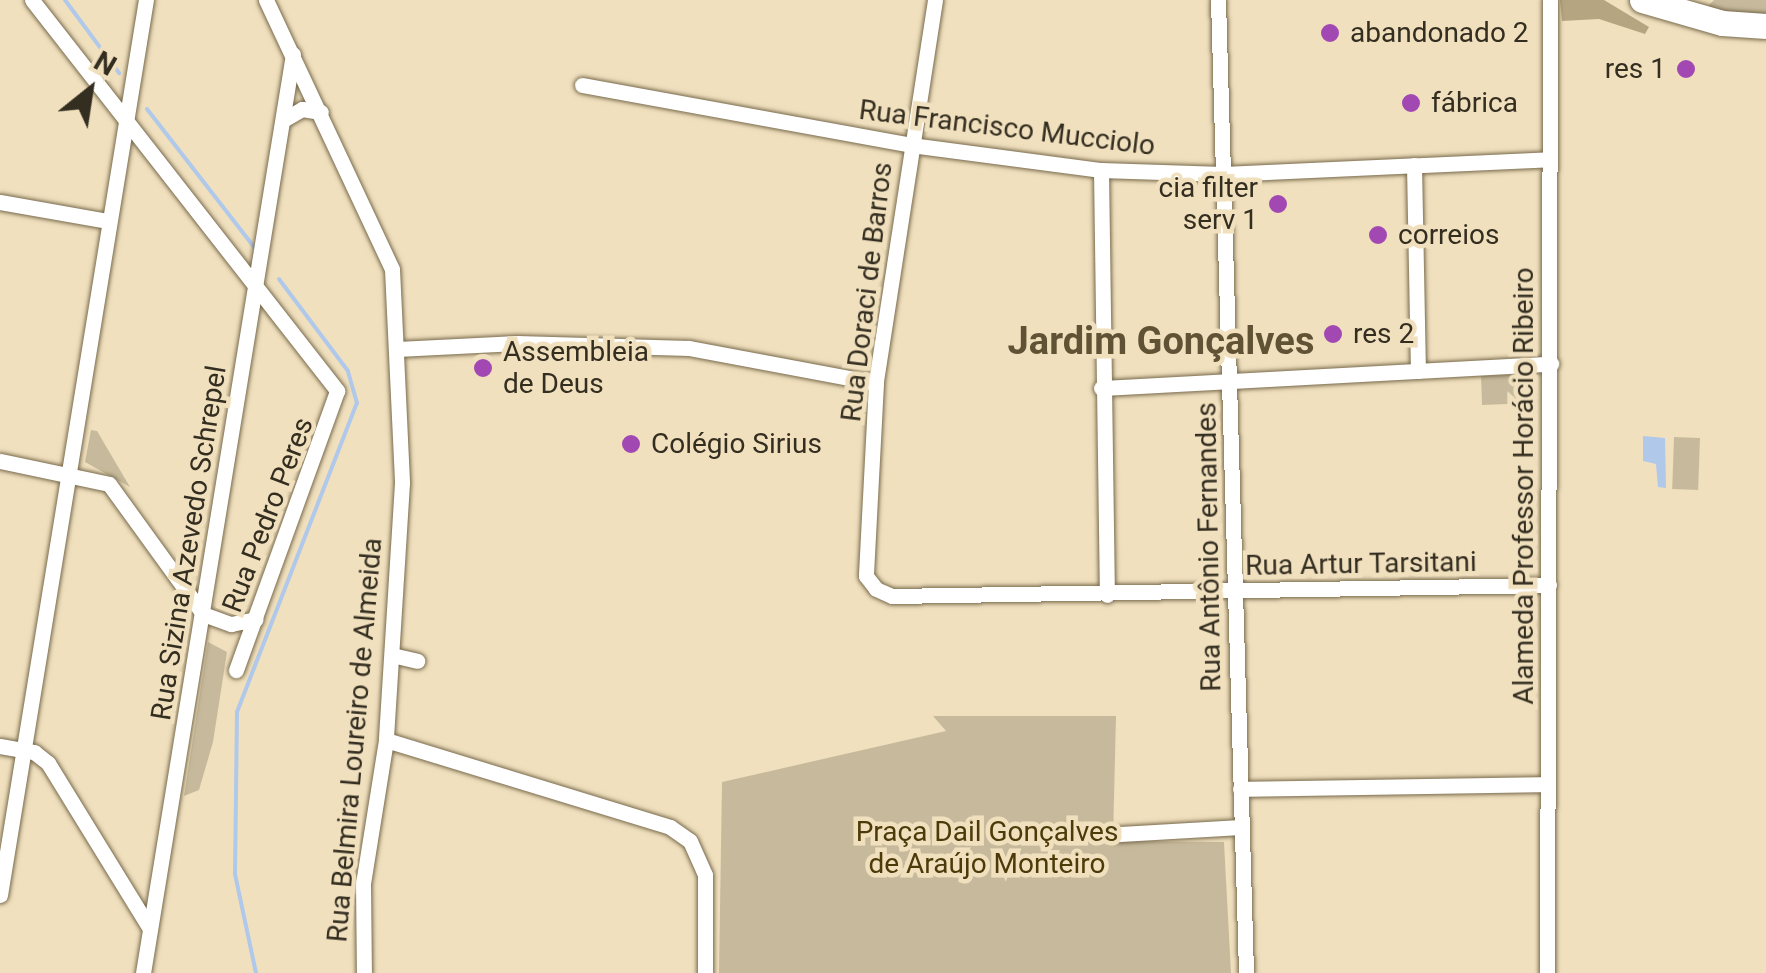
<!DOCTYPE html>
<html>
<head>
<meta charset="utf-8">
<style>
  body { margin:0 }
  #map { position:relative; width:1766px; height:973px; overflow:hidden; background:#f0e0be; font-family:Roboto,sans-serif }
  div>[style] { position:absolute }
  .green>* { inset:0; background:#c7ba9c; transform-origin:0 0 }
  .forest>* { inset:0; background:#b6a581 }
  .water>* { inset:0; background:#b0c8e9 }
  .stream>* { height:4px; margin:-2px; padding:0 2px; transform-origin:2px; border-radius:2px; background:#b0c8e9 }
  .roads { filter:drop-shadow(0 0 2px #786a4c) drop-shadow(0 0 2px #786a4c) }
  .street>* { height:15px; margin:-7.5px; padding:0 7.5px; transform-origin:7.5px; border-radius:7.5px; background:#fff }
  .primary>* { height:25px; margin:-12.5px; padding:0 12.5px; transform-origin:12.5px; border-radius:12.5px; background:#fff }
  .dots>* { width:28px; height:28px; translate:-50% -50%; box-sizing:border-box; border:5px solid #f0e0be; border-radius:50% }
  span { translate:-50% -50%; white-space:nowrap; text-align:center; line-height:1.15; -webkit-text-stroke:9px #f0e0be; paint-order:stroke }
  .poi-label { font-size:28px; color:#342e21 }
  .left { translate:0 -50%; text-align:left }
  .right { translate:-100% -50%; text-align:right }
  .street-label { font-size:28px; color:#342e21 }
  .park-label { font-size:28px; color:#4c3a09 }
  .district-label { font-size:38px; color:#605335; font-weight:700 }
  .north { position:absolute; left:40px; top:40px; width:100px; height:100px; -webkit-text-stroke:8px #f0e0be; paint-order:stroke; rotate:30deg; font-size:28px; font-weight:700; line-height:40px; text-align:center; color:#342e21 }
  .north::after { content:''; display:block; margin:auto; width:35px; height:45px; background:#342e21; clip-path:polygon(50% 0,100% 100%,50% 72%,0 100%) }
</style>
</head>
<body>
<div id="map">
  <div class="green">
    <i style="clip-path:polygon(1714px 0,1766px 0,1766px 17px,1706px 8px)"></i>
    <i style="left:1536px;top:374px;width:29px;height:55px;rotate:88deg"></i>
    <i style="clip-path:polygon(91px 430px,97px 431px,130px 487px,85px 462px)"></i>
    <i style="left:1674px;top:437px;width:26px;height:52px;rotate:2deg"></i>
    <i style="clip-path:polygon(208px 642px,227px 652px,213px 742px,199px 790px,184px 796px)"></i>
    <i style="clip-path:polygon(933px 716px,1116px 716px,1113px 841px,1224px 842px,1231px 973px,719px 973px,722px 782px,946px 731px)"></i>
  </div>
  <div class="forest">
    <i style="clip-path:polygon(1560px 0,1604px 0,1649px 27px,1645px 34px,1599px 19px,1562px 21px)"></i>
  </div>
  <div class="water">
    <i style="clip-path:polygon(1643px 436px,1665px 438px,1666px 488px,1658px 487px,1656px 464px,1643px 461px)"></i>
  </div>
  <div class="stream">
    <i style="left:65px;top:0;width:91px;rotate:53.5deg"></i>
    <i style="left:147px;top:109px;width:175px;rotate:52.2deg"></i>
    <i style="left:256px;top:973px;width:101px;rotate:-102deg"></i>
    <i style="left:235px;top:874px;width:162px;rotate:-89.3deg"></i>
    <i style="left:237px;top:712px;width:331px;rotate:-68.8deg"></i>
    <i style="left:357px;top:403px;width:33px;rotate:-106deg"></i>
    <i style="left:348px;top:371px;width:115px;rotate:-126.9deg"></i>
  </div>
  <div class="roads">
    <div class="street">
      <i style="left:32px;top:0;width:496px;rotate:52deg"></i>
      <i style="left:337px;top:391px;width:297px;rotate:109.9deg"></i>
      <i style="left:266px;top:0;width:297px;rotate:64.9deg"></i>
      <i style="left:392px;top:269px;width:214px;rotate:87.3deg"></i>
      <i style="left:402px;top:483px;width:257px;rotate:93.6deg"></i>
      <i style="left:386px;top:740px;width:145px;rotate:99.1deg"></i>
      <i style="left:363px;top:883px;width:90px;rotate:89.4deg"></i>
      <i style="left:935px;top:0;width:388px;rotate:98.8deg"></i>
      <i style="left:876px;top:383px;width:193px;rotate:93deg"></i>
      <i style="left:866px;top:576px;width:16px;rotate:52deg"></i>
      <i style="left:876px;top:589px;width:17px;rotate:24deg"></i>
      <i style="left:892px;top:596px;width:657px;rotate:-0.96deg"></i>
      <i style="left:1218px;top:0;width:973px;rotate:88.35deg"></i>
      <i style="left:582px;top:85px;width:334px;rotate:10.3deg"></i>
      <i style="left:911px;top:145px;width:192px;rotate:7.5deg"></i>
      <i style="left:1101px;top:170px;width:122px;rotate:1.9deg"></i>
      <i style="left:1223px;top:174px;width:327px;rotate:-2.6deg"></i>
      <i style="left:283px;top:120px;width:22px;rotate:-30deg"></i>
      <i style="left:302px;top:109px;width:19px;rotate:9deg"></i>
      <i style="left:1414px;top:165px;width:206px;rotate:88.9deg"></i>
      <i style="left:1101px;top:170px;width:425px;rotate:89.2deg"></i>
      <i style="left:0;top:202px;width:110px;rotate:10deg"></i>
      <i style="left:397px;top:349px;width:120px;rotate:-2.9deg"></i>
      <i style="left:517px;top:343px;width:172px;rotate:1.7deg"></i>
      <i style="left:689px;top:348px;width:190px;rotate:10.6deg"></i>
      <i style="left:1101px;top:388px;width:451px;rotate:-3.1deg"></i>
      <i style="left:0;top:461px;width:111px;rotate:11.9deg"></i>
      <i style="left:109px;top:484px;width:160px;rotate:54.1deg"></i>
      <i style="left:203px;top:614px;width:30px;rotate:20deg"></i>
      <i style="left:231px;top:624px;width:25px;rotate:-11deg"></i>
      <i style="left:392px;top:655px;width:26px;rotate:13deg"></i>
      <i style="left:386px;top:740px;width:297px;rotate:17deg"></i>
      <i style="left:670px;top:827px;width:24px;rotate:35deg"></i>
      <i style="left:690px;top:841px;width:37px;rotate:66deg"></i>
      <i style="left:705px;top:875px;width:98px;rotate:90deg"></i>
      <i style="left:0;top:746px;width:35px;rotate:10deg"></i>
      <i style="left:34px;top:752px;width:18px;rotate:38deg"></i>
      <i style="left:48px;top:763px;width:195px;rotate:58.4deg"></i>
      <i style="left:1240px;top:789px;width:307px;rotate:-0.9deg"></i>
      <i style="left:1119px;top:834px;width:123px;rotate:-3.3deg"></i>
      <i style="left:0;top:895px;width:907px;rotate:-80.74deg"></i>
      <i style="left:143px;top:973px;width:931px;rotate:-80.73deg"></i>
      <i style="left:1547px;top:973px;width:973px;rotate:-89.82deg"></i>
    </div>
    <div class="primary">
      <i style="left:1642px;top:0;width:83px;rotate:16deg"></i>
      <i style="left:1722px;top:23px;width:44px;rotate:3.9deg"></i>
    </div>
  </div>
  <div class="dots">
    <i style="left:1330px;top:33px;background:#a248b3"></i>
    <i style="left:1686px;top:69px;background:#a248b3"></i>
    <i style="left:1411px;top:103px;background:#a248b3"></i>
    <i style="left:1278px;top:204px;background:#a248b3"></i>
    <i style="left:1378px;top:235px;background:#a248b3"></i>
    <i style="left:1333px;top:334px;background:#a248b3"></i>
    <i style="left:483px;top:368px;background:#a248b3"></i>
    <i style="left:631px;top:444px;background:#a248b3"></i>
  </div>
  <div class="poi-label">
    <span class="left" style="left:1350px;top:33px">abandonado 2</span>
    <span class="right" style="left:1666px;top:69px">res 1</span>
    <span class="left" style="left:1431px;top:103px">fábrica</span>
    <span class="right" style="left:1258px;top:204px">cia filter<br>serv 1</span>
    <span class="left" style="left:1398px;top:235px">correios</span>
    <span class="left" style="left:1353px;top:334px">res 2</span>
    <span class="left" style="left:503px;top:368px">Assembleia<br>de Deus</span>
    <span class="left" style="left:651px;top:444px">Colégio Sirius</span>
  </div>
  <div class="street-label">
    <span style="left:1007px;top:128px;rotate:7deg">Rua Francisco Mucciolo</span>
    <span style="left:867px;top:292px;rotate:-83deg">Rua Doraci de Barros</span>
    <span style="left:1524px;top:486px;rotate:-90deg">Alameda Professor Horácio Ribeiro</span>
    <span style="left:268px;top:515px;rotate:-69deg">Rua Pedro Peres</span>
    <span style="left:189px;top:543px;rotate:-81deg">Rua Sizina Azevedo Schrepel</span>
    <span style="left:1209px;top:547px;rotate:-91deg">Rua Antônio Fernandes</span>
    <span style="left:1361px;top:564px;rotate:-1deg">Rua Artur Tarsitani</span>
    <span style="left:355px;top:740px;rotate:-85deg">Rua Belmira Loureiro de Almeida</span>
  </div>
  <div class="park-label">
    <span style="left:987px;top:848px">Praça Dail Gonçalves<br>de Araújo Monteiro</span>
  </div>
  <div class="district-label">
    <span style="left:1161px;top:342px">Jardim Gonçalves</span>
  </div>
  <div class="north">N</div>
</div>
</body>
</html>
